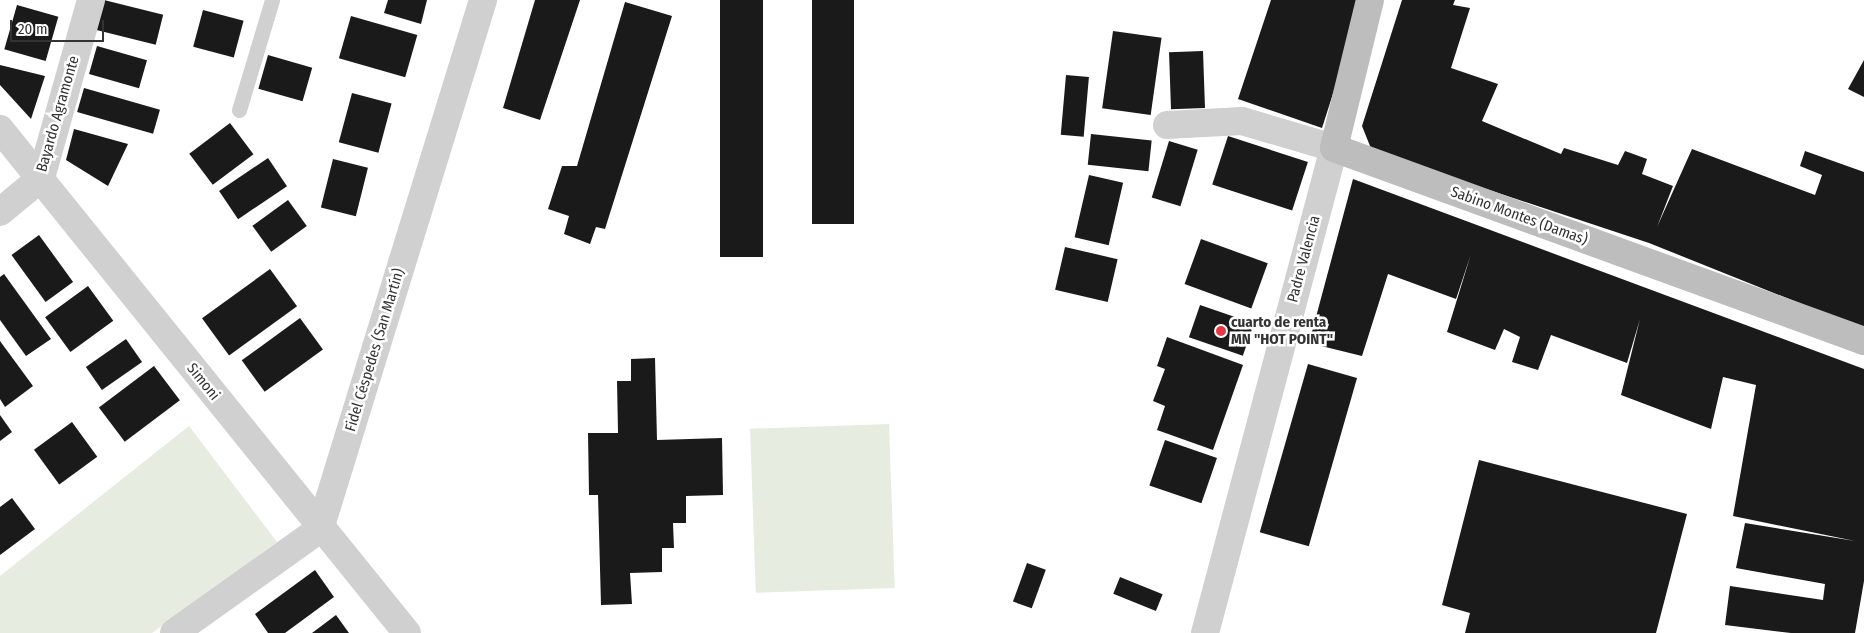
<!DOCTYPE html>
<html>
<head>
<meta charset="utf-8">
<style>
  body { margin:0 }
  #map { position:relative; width:1864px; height:633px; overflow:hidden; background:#fff; font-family:"Fira Sans Condensed",sans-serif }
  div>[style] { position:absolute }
  .green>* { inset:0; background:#e6ecdf; transform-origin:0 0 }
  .building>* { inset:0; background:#1a1a1a; transform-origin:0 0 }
  .service>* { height:15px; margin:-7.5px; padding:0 7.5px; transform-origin:7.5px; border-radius:7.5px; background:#d0d0d0 }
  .minor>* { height:28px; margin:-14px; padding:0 14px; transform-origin:14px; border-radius:14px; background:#d0d0d0 }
  .tertiary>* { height:28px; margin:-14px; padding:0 14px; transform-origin:14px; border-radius:14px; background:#d0d0d0 }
  .secondary>* { height:28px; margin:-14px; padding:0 14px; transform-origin:14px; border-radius:14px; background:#bdbdbd }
  .dots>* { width:14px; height:14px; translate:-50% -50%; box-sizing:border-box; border:2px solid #fff; border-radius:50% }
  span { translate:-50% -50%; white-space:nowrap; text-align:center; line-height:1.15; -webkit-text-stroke:5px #fff; paint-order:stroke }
  .street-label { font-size:15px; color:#333 }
  .poi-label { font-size:15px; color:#333; font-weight:700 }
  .left { translate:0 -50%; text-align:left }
  .scale { position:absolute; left:10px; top:20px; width:94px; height:22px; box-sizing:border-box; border:2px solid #333; border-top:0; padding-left:6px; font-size:15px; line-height:18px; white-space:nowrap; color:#333; -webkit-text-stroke:4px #fff; paint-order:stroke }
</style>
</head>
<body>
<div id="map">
  <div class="green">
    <i style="left:889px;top:424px;width:164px;height:139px;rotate:88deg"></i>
    <i style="clip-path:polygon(189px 426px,277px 542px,152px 633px,0 633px,0 576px)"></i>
  </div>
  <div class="building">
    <i style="left:104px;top:0;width:61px;height:31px;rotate:14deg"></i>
    <i style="clip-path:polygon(388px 0,427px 0,421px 24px,384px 13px)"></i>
    <i style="clip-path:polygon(535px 0,580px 0,540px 120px,503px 108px)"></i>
    <i style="left:720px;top:0;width:43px;height:257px"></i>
    <i style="left:812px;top:0;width:42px;height:224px"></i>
    <i style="clip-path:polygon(1271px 0,1363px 0,1322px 128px,1238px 99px)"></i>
    <i style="clip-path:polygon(1402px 0,1455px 0,1453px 5px,1470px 8px,1451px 68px,1498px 84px,1482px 121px,1561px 154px,1564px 148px,1618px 165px,1625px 151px,1647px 159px,1642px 174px,1673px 186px,1657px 227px,1692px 149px,1815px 195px,1822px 175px,1800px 166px,1805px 151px,1864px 172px,1864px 329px,1649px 243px,1372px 151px,1362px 126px)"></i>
    <i style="clip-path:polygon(625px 2px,672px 16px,605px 229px,596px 227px,590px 244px,564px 234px,569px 216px,548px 209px,562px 166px,577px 166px)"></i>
    <i style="left:17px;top:5px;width:43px;height:46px;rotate:16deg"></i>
    <i style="left:203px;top:10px;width:42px;height:38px;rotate:15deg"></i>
    <i style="left:351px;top:16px;width:69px;height:44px;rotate:16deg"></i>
    <i style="left:1113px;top:31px;width:49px;height:78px;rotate:8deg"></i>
    <i style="left:97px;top:46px;width:52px;height:29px;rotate:16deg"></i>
    <i style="left:1203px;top:51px;width:57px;height:34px;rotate:88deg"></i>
    <i style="left:268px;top:55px;width:46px;height:35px;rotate:16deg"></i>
    <i style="clip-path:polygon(1864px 60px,1864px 97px,1848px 89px)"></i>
    <i style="clip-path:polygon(0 65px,45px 76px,31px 119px,0 85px)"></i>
    <i style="left:1066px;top:75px;width:23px;height:60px;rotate:5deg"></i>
    <i style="left:84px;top:88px;width:79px;height:25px;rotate:16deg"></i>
    <i style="left:352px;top:93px;width:41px;height:51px;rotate:15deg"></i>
    <i style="left:230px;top:123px;width:39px;height:51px;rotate:53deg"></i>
    <i style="clip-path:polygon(74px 129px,128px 144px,108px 186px,66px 160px)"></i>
    <i style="left:1091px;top:134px;width:61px;height:31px;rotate:6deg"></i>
    <i style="left:1228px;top:136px;width:84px;height:51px;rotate:18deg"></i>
    <i style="left:1169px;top:141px;width:30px;height:59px;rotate:17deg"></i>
    <i style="left:268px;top:158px;width:34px;height:59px;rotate:56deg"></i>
    <i style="left:333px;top:159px;width:36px;height:50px;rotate:14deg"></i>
    <i style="left:1089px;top:175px;width:35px;height:64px;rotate:13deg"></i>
    <i style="clip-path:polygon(1353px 179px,1864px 369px,1864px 581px,1855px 633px,1791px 633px,1725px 625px,1730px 586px,1823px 600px,1825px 584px,1736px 568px,1745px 523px,1855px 541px,1733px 516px,1756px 385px,1723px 377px,1711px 429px,1621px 395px,1640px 319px,1627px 363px,1551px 335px,1538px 370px,1512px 362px,1520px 337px,1504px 329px,1495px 350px,1447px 332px,1471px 254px,1456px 299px,1388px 274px,1362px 356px,1309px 343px)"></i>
    <i style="left:288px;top:200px;width:32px;height:44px;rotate:54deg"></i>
    <i style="left:39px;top:235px;width:58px;height:34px;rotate:54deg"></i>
    <i style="left:1201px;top:239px;width:71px;height:48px;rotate:20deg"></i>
    <i style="left:1065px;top:247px;width:54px;height:44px;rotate:13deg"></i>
    <i style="left:270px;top:269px;width:46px;height:84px;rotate:54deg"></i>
    <i style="clip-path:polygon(4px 274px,51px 339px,26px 356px,0 320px,0 277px)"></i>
    <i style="left:88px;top:286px;width:43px;height:53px;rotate:54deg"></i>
    <i style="left:1200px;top:305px;width:57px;height:34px;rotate:19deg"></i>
    <i style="left:300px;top:318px;width:39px;height:72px;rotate:54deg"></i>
    <i style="clip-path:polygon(1167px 337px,1243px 365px,1213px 450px,1157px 430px,1165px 406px,1153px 401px,1165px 369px,1157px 366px)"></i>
    <i style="left:126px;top:339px;width:28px;height:49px;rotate:55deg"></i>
    <i style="clip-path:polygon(0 341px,33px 386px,5px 407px,0 399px)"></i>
    <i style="clip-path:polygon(655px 358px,657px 440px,722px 438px,723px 495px,686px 496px,686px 523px,673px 523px,674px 548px,662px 548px,662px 572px,630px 573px,632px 604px,601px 605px,598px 495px,589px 495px,588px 433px,618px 433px,617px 381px,631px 381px,631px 359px)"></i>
    <i style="left:1308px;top:364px;width:51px;height:175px;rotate:16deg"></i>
    <i style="left:154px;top:366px;width:43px;height:69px;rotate:53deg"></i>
    <i style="clip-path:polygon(0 415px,12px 432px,0 441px)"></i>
    <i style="left:72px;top:422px;width:43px;height:47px;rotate:54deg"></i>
    <i style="left:1165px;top:440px;width:55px;height:48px;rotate:19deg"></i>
    <i style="clip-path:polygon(1479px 460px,1687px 514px,1656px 633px,1465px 633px,1470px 613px,1442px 605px)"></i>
    <i style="clip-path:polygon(12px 498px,35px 529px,0 555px,0 507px)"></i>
    <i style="left:1027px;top:563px;width:20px;height:41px;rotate:20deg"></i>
    <i style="clip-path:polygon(315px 570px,334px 597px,285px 633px,268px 633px,255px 614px)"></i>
    <i style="left:1120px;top:577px;width:46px;height:18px;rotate:22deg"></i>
    <i style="clip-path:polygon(336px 615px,349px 633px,312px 633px)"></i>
  </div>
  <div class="service">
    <i style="left:239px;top:110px;width:115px;rotate:-73.3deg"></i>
  </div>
  <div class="minor">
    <i style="left:1167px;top:125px;width:75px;rotate:-3.1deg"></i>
    <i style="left:1242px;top:121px;width:96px;rotate:16.4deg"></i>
    <i style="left:0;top:129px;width:648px;rotate:51.08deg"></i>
    <i style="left:0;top:212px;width:53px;rotate:-39.7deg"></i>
    <i style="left:41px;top:178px;width:185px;rotate:-74.3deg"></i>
    <i style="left:174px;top:633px;width:179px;rotate:-35.5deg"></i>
    <i style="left:320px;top:529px;width:554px;rotate:-72.87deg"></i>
  </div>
  <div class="tertiary">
    <i style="left:1205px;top:633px;width:502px;rotate:-75.11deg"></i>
  </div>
  <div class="secondary">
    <i style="left:1370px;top:0;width:152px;rotate:103.7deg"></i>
    <i style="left:1334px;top:148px;width:564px;rotate:20.01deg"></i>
  </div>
  <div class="dots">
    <i style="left:1221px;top:331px;background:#e63946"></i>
  </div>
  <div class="street-label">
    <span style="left:58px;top:114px;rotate:-74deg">Bayardo Agramonte</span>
    <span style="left:1519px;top:216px;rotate:20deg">Sabino Montes (Damas)</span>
    <span style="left:1304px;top:259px;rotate:-75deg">Padre Valencia</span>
    <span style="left:375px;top:350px;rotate:-73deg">Fidel Céspedes (San Martín)</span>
    <span style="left:203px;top:382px;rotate:51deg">Simoni</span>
  </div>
  <div class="poi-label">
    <span class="left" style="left:1231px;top:331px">cuarto de renta<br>MN "HOT POINT"</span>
  </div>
  <div class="scale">20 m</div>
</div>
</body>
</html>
